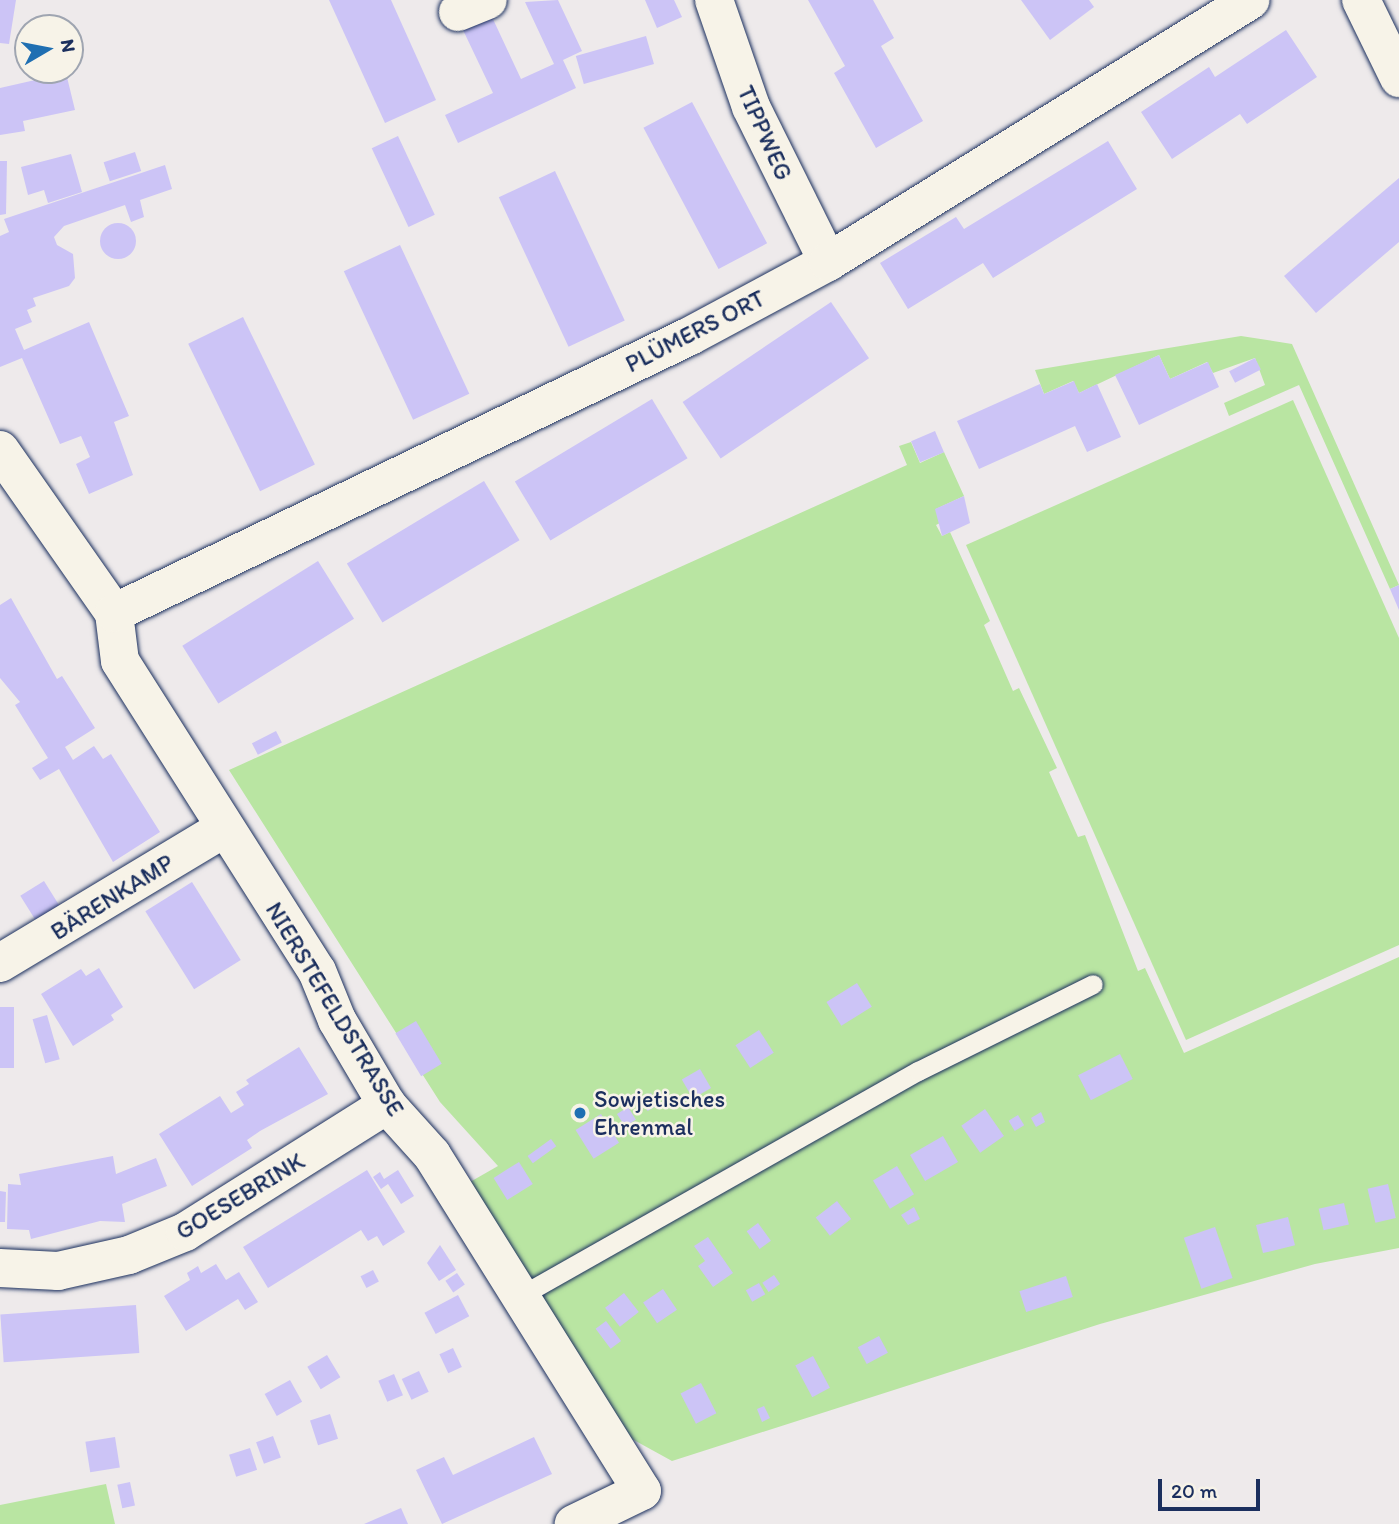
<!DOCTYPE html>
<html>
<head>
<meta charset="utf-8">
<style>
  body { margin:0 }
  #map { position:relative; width:1399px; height:1524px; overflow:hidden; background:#eeeaeb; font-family:Itim,sans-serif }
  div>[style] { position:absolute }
  .green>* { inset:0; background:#b9e5a2 }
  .building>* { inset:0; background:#ccc4f6; transform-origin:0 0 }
  .round { border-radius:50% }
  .roads { filter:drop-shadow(0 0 2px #1b2f5e) drop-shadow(0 0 2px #1b2f5e) }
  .lane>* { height:19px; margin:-9.5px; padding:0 9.5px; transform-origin:9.5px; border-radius:9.5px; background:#f7f3e8 }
  .street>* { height:38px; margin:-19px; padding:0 19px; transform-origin:19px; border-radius:19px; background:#f7f3e8 }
  .dots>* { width:19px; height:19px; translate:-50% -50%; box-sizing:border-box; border:4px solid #f7f3e8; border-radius:50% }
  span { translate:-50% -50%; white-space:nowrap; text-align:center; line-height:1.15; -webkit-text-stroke:5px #f7f3e8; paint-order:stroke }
  .street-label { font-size:24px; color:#1b2f5e }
  .poi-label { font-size:24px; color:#1b2f5e }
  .left { translate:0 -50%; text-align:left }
  .north { position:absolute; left:14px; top:14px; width:70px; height:70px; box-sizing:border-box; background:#f7f3e8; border:2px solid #9fa5b1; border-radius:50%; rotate:80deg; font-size:19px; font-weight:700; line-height:28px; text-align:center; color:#1b2f5e }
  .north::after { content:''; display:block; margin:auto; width:24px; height:32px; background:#1f6fb2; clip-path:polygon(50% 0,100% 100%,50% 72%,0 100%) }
  .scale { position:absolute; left:1158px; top:1479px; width:102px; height:32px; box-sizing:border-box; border:4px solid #1b2f5e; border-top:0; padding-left:9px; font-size:21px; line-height:24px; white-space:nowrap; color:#1b2f5e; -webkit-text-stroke:5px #f7f3e8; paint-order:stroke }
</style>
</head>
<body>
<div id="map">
  <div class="green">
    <i style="clip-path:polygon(1241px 336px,1292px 344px,1399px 585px,1390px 589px,1299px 385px,1229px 416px,1224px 403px,1265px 385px,1255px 358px,1213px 373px,1207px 362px,1170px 379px,1159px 355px,1079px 393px,1073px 381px,1044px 394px,1035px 370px)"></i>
    <i style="clip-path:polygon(1293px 400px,1399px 638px,1399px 945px,1186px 1040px,966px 545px)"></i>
    <i style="clip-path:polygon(911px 442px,920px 463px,944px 452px,964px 496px,936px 509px,942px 522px,936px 525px,942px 536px,950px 532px,990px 621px,984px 625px,1013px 691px,1019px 688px,1057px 768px,1049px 772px,1078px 837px,1085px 835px,1138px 971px,1145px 968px,1184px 1053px,1399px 957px,1399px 1248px,1315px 1264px,1100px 1324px,672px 1461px,632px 1439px,470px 1182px,498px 1166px,440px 1102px,229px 770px,907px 465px,899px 446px)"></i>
    <i style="clip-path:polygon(106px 1484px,115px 1524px,0 1524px,0 1505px)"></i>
  </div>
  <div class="building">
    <i style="clip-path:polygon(0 0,16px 0,9px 44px,0 43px)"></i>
    <i style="clip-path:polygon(329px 0,391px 0,436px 100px,385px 123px)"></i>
    <i style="clip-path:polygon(558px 0,582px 51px,563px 60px,576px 88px,458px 143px,445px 115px,493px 93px,463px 30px,492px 17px,521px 79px,554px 64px,525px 2px)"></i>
    <i style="clip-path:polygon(645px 0,674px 0,682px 17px,657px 28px)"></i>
    <i style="clip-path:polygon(808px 0,873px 0,894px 38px,881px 46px,923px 121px,876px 148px,834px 73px,845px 66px)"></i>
    <i style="clip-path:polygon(1021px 0,1089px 0,1094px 7px,1050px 40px)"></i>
    <i style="clip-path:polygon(1286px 30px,1317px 77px,1247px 124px,1240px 114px,1172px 159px,1141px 112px,1209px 67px,1215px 77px)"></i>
    <i style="left:646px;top:36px;width:29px;height:73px;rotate:74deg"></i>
    <i style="clip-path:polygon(66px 73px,75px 110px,23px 121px,25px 131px,0 135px,0 88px)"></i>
    <i style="left:692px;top:102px;width:160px;height:55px;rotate:62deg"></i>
    <i style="left:398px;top:136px;width:87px;height:29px;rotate:65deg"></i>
    <i style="clip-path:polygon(1108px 141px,1137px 189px,993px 278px,983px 263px,908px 309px,880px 263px,956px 217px,964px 229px)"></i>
    <i style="left:135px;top:152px;width:20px;height:33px;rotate:72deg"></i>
    <i style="clip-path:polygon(71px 154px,82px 192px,48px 203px,44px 190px,28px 195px,21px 167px)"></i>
    <i style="clip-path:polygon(0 161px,7px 161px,6px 214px,0 215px)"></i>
    <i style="clip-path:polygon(165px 165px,172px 189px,140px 200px,144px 217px,131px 222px,125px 205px,64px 226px,54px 237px,57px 245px,73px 254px,75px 278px,69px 286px,33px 298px,36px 306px,27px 310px,32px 322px,15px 329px,24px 350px,89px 322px,129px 416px,114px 422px,133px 475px,89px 494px,76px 464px,90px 457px,81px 436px,60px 444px,22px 358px,0 367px,0 236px,9px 232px,4px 219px)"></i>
    <i style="left:555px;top:171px;width:165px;height:62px;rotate:65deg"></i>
    <i style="clip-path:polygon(1399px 178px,1399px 242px,1316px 313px,1284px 276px)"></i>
    <i class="round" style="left:100px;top:223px;width:36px;height:36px"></i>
    <i style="left:400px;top:245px;width:164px;height:62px;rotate:65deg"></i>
    <i style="left:831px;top:302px;width:68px;height:179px;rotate:56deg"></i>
    <i style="left:243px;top:317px;width:164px;height:61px;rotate:64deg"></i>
    <i style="clip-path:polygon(1159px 355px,1170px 379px,1208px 362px,1219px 387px,1139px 425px,1115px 375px)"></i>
    <i style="left:1255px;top:358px;width:13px;height:29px;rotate:63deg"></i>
    <i style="clip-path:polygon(1074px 381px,1079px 393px,1097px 384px,1121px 437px,1087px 452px,1075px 426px,979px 469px,957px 421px,1040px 384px,1044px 394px)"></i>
    <i style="left:652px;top:399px;width:69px;height:160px;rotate:59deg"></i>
    <i style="left:935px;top:431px;width:23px;height:26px;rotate:67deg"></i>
    <i style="left:484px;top:481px;width:69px;height:160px;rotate:59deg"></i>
    <i style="clip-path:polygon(964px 496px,970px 523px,942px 536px,935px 509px)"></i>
    <i style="left:318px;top:561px;width:68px;height:160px;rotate:58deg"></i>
    <i style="clip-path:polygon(1399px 585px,1399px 610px,1390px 589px)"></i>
    <i style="clip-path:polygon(11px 598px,57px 679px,62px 676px,95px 728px,65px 747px,73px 760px,94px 746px,103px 759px,111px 754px,160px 832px,113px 862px,59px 769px,40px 780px,32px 768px,48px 758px,15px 705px,20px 702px,0 678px,0 605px)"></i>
    <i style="left:276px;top:731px;width:13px;height:27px;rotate:63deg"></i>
    <i style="left:44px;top:881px;width:36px;height:28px;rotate:58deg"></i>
    <i style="left:192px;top:882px;width:92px;height:55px;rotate:58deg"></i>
    <i style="clip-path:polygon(99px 968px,123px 1007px,111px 1015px,114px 1020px,73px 1046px,41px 994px,81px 969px,86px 976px)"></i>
    <i style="left:857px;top:983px;width:28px;height:36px;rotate:58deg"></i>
    <i style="left:0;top:1007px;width:14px;height:61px"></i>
    <i style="left:47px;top:1015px;width:46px;height:15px;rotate:74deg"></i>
    <i style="left:416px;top:1021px;width:50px;height:24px;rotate:59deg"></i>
    <i style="left:759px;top:1030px;width:27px;height:28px;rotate:57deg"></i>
    <i style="clip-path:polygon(299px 1047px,328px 1094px,260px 1131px,247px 1140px,252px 1148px,192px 1186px,159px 1134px,220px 1096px,231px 1113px,244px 1105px,236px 1092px,249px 1084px,246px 1080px)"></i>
    <i style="left:1120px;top:1054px;width:28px;height:47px;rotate:63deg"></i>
    <i style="left:700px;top:1069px;width:22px;height:21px;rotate:60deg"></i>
    <i style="left:651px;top:1093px;width:14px;height:12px;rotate:60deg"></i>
    <i style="left:628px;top:1107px;width:15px;height:13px;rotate:58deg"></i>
    <i style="left:985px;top:1109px;width:33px;height:29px;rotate:55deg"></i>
    <i style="clip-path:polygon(1041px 1112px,1045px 1122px,1036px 1127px,1031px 1118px)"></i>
    <i style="left:601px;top:1114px;width:34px;height:30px;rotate:58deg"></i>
    <i style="left:1018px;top:1115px;width:12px;height:11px;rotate:59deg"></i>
    <i style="left:943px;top:1136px;width:30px;height:38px;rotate:60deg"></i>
    <i style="left:551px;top:1139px;width:9px;height:29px;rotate:54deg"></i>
    <i style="clip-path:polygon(113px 1156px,116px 1174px,156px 1158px,167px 1186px,122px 1204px,125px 1222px,100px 1221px,31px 1239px,29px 1230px,7px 1229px,8px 1184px,21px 1185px,19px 1174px)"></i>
    <i style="left:519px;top:1162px;width:26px;height:30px;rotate:58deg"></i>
    <i style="left:897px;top:1166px;width:33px;height:28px;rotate:59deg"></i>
    <i style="clip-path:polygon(367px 1170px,405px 1232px,383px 1246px,377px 1236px,368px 1241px,361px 1230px,268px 1288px,243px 1247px)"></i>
    <i style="clip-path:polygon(398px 1170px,414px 1196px,401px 1204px,388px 1184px,381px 1189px,373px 1177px,380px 1172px,384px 1179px)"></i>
    <i style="left:1388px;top:1184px;width:35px;height:21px;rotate:77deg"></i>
    <i style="clip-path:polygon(0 1191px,6px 1192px,5px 1222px,0 1222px)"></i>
    <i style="left:837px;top:1201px;width:23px;height:27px;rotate:52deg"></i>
    <i style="left:1344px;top:1203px;width:22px;height:26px;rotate:77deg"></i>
    <i style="clip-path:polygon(914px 1207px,920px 1219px,908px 1225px,901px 1215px)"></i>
    <i style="left:1288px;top:1217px;width:29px;height:33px;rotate:76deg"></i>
    <i style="left:758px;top:1223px;width:22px;height:14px;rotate:54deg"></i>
    <i style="left:1215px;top:1227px;width:54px;height:33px;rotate:71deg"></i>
    <i style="clip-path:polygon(708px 1237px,733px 1273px,713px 1287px,698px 1266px,705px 1261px,694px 1246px)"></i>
    <i style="clip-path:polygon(440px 1245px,456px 1270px,439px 1281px,427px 1263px)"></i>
    <i style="clip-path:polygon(216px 1264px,226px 1280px,239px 1272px,258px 1302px,245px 1310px,238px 1299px,186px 1331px,164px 1296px,190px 1280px,187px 1273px,198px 1266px,201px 1273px)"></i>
    <i style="left:373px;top:1270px;width:13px;height:14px;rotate:63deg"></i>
    <i style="left:457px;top:1273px;width:14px;height:14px;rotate:56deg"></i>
    <i style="left:774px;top:1275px;width:11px;height:14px;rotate:56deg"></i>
    <i style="left:1066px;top:1276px;width:22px;height:49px;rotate:72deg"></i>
    <i style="left:759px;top:1283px;width:13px;height:15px;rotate:61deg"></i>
    <i style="left:663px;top:1289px;width:25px;height:24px;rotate:56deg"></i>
    <i style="left:624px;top:1293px;width:24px;height:24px;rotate:52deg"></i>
    <i style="left:458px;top:1295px;width:24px;height:38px;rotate:62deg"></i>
    <i style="left:136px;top:1305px;width:48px;height:136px;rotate:86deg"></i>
    <i style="left:606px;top:1321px;width:25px;height:13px;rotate:53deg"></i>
    <i style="left:879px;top:1336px;width:19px;height:24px;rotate:62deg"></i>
    <i style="left:453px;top:1348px;width:21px;height:15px;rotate:65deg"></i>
    <i style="left:327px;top:1355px;width:26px;height:23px;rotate:59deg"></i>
    <i style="left:813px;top:1356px;width:36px;height:20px;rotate:62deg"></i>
    <i style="left:419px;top:1371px;width:23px;height:19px;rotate:65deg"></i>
    <i style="left:394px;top:1374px;width:23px;height:17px;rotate:67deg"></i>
    <i style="left:290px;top:1380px;width:25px;height:29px;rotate:61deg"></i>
    <i style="left:701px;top:1383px;width:34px;height:23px;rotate:63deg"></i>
    <i style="clip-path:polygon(764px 1406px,770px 1418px,762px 1422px,757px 1409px)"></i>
    <i style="left:330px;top:1414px;width:26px;height:21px;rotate:72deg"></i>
    <i style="left:273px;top:1436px;width:23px;height:18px;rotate:70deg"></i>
    <i style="left:115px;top:1437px;width:31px;height:30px;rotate:81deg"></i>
    <i style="clip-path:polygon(534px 1437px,552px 1474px,442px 1524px,416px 1470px,444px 1457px,453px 1475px)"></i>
    <i style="left:250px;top:1448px;width:23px;height:22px;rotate:72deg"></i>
    <i style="left:130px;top:1482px;width:24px;height:13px;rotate:78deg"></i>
    <i style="clip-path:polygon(401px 1508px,408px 1524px,364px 1524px)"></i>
  </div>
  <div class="roads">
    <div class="lane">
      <i style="left:520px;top:1296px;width:457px;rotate:-29.5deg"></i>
      <i style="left:918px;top:1071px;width:195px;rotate:-26.4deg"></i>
    </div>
    <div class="street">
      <i style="left:714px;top:0;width:113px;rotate:70.9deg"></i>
      <i style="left:751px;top:107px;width:173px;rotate:63.6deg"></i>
      <i style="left:1361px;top:0;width:87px;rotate:64deg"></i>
      <i style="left:458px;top:12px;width:32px;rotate:-22deg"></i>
      <i style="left:0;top:450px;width:199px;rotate:55deg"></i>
      <i style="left:114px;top:613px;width:48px;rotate:82.9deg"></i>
      <i style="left:120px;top:661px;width:367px;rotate:57.6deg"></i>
      <i style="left:317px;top:971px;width:53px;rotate:67.8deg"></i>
      <i style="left:337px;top:1020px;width:99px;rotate:59.5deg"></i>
      <i style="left:387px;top:1105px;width:67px;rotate:48deg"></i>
      <i style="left:432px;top:1155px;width:396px;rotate:58deg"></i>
      <i style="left:642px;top:1491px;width:76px;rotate:154.1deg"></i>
      <i style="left:114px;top:613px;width:639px;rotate:-25.68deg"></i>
      <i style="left:690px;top:336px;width:157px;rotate:-28.2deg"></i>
      <i style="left:828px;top:262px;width:497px;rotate:-31.8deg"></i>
      <i style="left:0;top:963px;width:260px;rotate:-31deg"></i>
      <i style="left:0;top:1268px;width:58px;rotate:3deg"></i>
      <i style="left:58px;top:1271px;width:73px;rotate:-12.7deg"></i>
      <i style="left:129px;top:1255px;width:61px;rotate:-22.3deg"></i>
      <i style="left:185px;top:1232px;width:239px;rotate:-32.2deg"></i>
    </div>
  </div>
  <div class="dots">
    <i style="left:580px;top:1113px;background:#1f6fb2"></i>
  </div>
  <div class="street-label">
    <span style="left:765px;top:133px;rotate:66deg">TIPPWEG</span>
    <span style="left:695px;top:331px;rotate:-27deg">PLÜMERS ORT</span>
    <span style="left:112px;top:897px;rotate:-32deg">BÄRENKAMP</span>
    <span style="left:335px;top:1009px;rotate:59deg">NIERSTEFELDSTRASSE</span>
    <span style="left:240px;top:1196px;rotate:-31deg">GOESEBRINK</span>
  </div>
  <div class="poi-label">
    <span class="left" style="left:594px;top:1113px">Sowjetisches<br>Ehrenmal</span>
  </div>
  <div class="north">N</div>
  <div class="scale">20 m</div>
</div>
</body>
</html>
